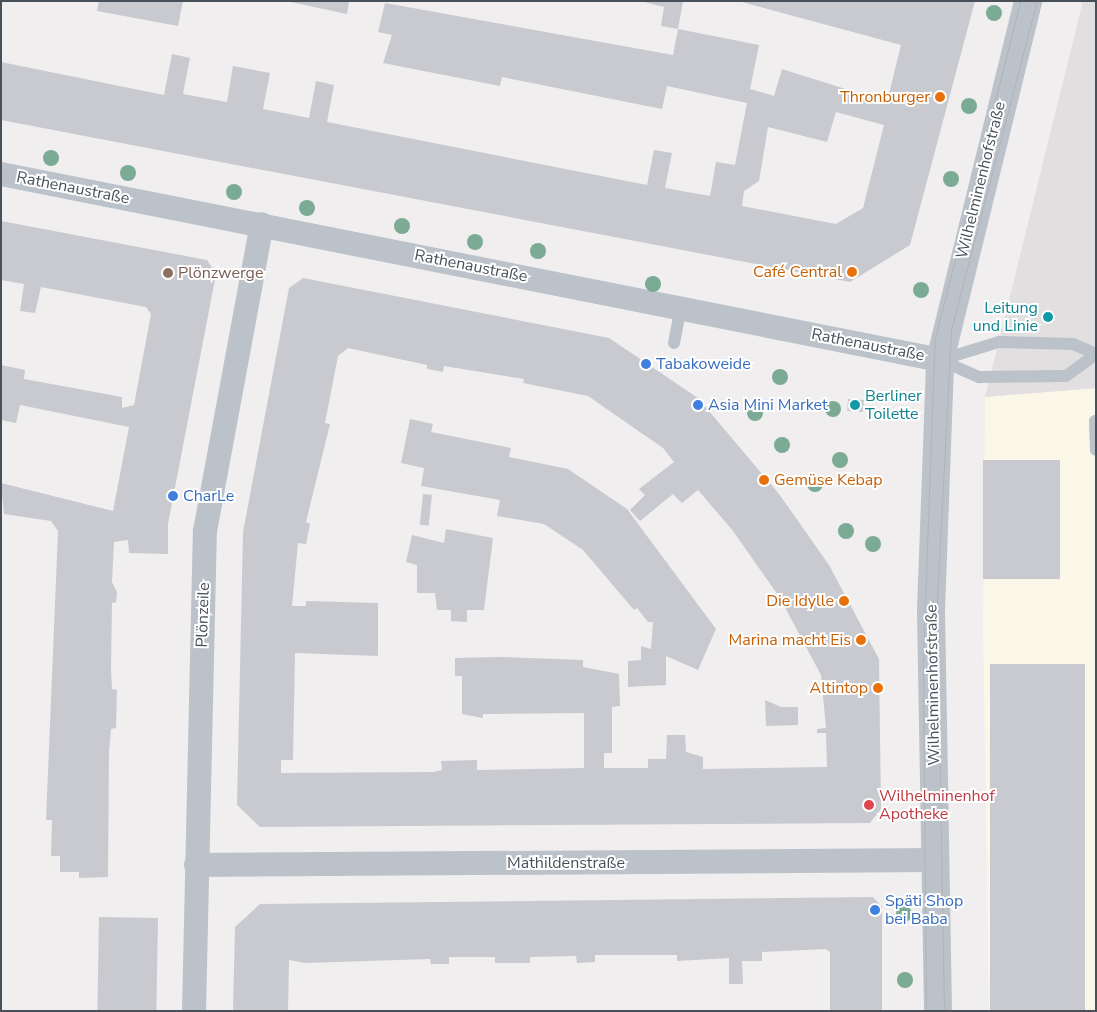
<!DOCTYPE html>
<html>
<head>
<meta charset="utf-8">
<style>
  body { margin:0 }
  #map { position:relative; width:1097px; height:1012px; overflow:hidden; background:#f0eeee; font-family:"Nunito Sans",sans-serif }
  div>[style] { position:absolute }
  .commercial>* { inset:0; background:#faf6e8 }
  .education>* { inset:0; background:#e1dfdf }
  .building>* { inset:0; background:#c9cad0; transform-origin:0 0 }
  .service>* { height:12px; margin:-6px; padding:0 6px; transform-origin:6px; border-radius:6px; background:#bbc2ca }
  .minor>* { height:24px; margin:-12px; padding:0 12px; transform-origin:12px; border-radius:12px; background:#bbc2ca }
  .tertiary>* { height:28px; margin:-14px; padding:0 14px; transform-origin:14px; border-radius:14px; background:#bbc2ca }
  .tram>* { height:1px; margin:-0.5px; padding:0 0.5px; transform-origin:0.5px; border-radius:0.5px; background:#b1b3b8 }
  .trees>* { width:16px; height:16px; margin:-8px; border-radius:50%; background:#7cab95 }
  .dots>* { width:14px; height:14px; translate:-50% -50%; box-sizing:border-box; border:2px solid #fff; border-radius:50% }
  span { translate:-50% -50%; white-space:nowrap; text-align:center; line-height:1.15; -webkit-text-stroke:4px #fff; paint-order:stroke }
  .food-label { font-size:16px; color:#c56008 }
  .right { translate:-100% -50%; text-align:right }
  .left { translate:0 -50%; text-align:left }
  .street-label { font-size:16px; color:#48515a }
  .education-label { font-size:16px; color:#785e54 }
  .culture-label { font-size:16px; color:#0d838f }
  .shop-label { font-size:16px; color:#366cbe }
  .health-label { font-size:16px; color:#be3a42 }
  .frame { position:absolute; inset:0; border:2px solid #48515a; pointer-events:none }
</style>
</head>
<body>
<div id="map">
  <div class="commercial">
    <i style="clip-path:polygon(1096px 388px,1096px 1011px,989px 1011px,983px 628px,985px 397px)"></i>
  </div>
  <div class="education">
    <i style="clip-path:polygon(1083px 1px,1096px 1px,1096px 388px,985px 397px)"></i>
  </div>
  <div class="building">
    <i style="clip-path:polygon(99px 1px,183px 1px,178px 26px,97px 11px)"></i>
    <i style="clip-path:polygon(286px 1px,349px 1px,347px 14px)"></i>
    <i style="clip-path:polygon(evenodd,641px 1px,683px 1px,678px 29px,759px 45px,750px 89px,774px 96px,782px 69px,887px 102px,901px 45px,738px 1px,975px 1px,910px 245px,850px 282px,1px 120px,1px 62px,164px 95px,172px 54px,190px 58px,183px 94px,227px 102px,233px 66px,270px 73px,263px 109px,309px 118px,316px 81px,334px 85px,327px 122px,647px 185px,654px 150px,672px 153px,665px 188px,710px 196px,716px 162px,735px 165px,747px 103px,667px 86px,662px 109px,502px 77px,500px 86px,383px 63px,392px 35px,378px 32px,385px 3px,673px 55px,678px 29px,661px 26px,664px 7px,641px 1px,836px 112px,884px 125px,863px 208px,836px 224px,742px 206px,744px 191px,759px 181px,768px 127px,827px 142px,836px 112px)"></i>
    <i style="clip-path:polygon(1px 221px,207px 260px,216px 274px,168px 524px,168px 554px,129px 553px,128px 540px,114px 542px,112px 582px,117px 592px,116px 602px,112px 603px,111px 670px,112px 689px,117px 690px,116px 728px,111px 729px,109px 751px,108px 877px,79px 878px,79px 872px,60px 872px,60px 856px,51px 856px,52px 820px,46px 820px,58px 531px,51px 521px,4px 514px,1px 483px,113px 511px,129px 427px,20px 405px,16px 423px,1px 420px,1px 365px,25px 370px,24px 379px,122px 397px,122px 408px,134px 405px,151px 314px,146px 307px,41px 287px,35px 313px,20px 311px,24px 284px,1px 280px)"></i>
    <i style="clip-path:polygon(evenodd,303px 278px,609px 338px,698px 398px,779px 494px,829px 565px,879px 659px,881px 809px,870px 823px,260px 827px,237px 805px,243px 532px,289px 288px,303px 278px,348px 348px,427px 365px,427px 369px,443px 372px,444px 366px,524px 379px,523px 383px,588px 396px,663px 448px,674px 462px,639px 489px,645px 495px,630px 510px,640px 521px,673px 494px,682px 503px,698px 490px,733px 531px,780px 598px,821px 675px,826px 728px,817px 729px,817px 733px,826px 733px,827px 767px,703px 769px,703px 757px,686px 752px,685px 735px,667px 735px,666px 759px,648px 759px,648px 768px,604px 768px,604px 753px,612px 753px,612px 707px,620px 706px,619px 674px,583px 667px,583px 660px,500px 657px,455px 658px,455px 676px,462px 676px,462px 714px,483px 718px,483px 714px,584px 713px,584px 768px,477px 770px,477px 760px,441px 761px,442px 770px,434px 772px,281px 773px,281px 760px,293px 760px,295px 653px,378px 656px,378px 603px,306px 601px,306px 606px,292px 606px,298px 543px,306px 544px,310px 524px,306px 522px,330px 424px,325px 423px,338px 356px,348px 348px)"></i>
    <i style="left:848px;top:399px;width:16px;height:12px;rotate:4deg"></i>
    <i style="clip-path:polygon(410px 419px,433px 424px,431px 432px,511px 448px,509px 457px,568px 469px,627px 509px,716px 629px,698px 670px,666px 656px,666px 685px,628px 687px,628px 661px,641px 660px,641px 646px,651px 649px,653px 622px,648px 622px,637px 608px,634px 610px,583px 550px,544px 524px,497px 516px,500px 500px,421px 486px,424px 468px,401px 463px)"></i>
    <i style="left:983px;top:460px;width:77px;height:119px"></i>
    <i style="left:423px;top:494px;width:9px;height:31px;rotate:6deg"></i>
    <i style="clip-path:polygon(446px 529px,493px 538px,484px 610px,467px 610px,467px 622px,451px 621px,451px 610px,437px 610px,435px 593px,417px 593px,417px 565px,406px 562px,412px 535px,444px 543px)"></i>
    <i style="left:1085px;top:664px;width:347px;height:95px;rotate:90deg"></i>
    <i style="clip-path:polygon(765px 700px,781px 707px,798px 707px,798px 725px,766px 726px)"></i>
    <i style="clip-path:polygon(873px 897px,882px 907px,882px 1011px,830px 1011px,830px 952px,826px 949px,762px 952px,762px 961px,742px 961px,743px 984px,729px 984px,729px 958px,677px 961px,677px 955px,595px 955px,595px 962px,577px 963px,576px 956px,530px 957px,530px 963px,495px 963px,495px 957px,449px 957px,449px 964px,431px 964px,430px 959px,305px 963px,289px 960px,288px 1011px,233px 1011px,235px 927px,260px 904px)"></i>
    <i style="left:99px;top:917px;width:59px;height:94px;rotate:1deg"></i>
  </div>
  <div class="service">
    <i style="left:674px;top:343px;width:36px;rotate:-79deg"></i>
    <i style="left:940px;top:360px;width:43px;rotate:23.6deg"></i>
    <i style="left:979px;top:377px;width:87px;rotate:-0.7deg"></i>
    <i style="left:1066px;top:376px;width:37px;rotate:-36deg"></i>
    <i style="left:940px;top:360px;width:62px;rotate:-17deg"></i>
    <i style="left:999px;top:342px;width:74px;rotate:1.5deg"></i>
    <i style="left:1073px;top:344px;width:25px;rotate:23deg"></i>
    <i style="left:1095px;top:421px;width:29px;rotate:88deg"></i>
  </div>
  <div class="minor">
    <i style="left:1px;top:174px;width:957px;rotate:11.2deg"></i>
    <i style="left:196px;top:865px;width:740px;rotate:-0.39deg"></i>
    <i style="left:194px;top:1011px;width:480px;rotate:-88.7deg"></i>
    <i style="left:205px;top:531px;width:312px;rotate:-79.5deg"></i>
  </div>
  <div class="tertiary">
    <i style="left:938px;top:1011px;width:401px;rotate:-91deg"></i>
    <i style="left:931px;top:610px;width:250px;rotate:-87.9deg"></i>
    <i style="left:940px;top:360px;width:370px;rotate:-76.2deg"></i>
  </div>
  <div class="tram">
    <i style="left:926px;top:1011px;width:353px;rotate:-90.5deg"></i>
    <i style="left:923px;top:658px;width:320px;rotate:-87.9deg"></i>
    <i style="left:935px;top:338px;width:348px;rotate:-75.8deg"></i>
    <i style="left:944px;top:1011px;width:412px;rotate:-91deg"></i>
    <i style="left:937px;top:599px;width:269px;rotate:-87deg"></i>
    <i style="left:951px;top:330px;width:340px;rotate:-75.4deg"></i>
  </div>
  <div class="trees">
    <i style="left:994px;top:13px"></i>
    <i style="left:969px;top:106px"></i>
    <i style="left:51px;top:158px"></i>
    <i style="left:128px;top:173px"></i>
    <i style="left:951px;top:179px"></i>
    <i style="left:234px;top:192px"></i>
    <i style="left:307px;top:208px"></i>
    <i style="left:402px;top:226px"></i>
    <i style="left:475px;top:242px"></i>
    <i style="left:538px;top:251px"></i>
    <i style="left:653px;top:284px"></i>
    <i style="left:921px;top:290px"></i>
    <i style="left:780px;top:377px"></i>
    <i style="left:833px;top:409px"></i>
    <i style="left:755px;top:413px"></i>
    <i style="left:782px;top:445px"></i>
    <i style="left:840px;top:460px"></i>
    <i style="left:815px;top:484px"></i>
    <i style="left:846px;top:531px"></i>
    <i style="left:873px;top:544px"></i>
    <i style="left:904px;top:914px"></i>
    <i style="left:905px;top:980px"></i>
  </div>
  <div class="dots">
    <i style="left:940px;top:97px;background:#e8710a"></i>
    <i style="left:852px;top:272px;background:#e8710a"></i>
    <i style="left:168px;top:273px;background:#8d6e63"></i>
    <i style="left:1048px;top:317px;background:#0f9aa8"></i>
    <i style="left:646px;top:364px;background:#3f7fe0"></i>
    <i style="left:698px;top:405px;background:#3f7fe0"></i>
    <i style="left:855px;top:405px;background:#0f9aa8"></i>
    <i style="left:764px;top:480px;background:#e8710a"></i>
    <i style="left:173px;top:496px;background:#3f7fe0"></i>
    <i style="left:844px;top:601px;background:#e8710a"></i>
    <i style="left:861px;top:640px;background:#e8710a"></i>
    <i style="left:878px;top:688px;background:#e8710a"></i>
    <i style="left:869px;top:805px;background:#e0444e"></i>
    <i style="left:875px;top:910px;background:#3f7fe0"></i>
  </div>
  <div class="food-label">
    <span class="right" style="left:930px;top:97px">Thronburger</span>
    <span class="right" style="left:842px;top:272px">Café Central</span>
    <span class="left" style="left:774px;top:480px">Gemüse Kebap</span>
    <span class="right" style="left:834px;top:601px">Die Idylle</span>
    <span class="right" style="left:851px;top:640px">Marina macht Eis</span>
    <span class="right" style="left:868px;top:688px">Altintop</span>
  </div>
  <div class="street-label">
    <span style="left:981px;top:180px;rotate:-76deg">Wilhelminenhofstraße</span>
    <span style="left:73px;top:188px;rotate:11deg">Rathenaustraße</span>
    <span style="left:471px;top:266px;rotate:11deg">Rathenaustraße</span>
    <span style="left:868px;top:345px;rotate:11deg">Rathenaustraße</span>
    <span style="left:203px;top:615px;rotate:-88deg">Plönzeile</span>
    <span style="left:933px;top:685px;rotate:-91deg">Wilhelminenhofstraße</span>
    <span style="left:566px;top:863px">Mathildenstraße</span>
  </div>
  <div class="education-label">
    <span class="left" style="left:178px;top:273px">Plönzwerge</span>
  </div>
  <div class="culture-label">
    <span class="right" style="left:1038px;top:317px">Leitung<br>und Linie</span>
    <span class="left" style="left:865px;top:405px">Berliner<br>Toilette</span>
  </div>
  <div class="shop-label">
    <span class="left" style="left:656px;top:364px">Tabakoweide</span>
    <span class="left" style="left:708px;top:405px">Asia Mini Market</span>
    <span class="left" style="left:183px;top:496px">CharLe</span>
    <span class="left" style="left:885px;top:910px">Späti Shop<br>bei Baba</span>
  </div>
  <div class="health-label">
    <span class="left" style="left:879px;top:805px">Wilhelminenhof<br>Apotheke</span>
  </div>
  <div class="frame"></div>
</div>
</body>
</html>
